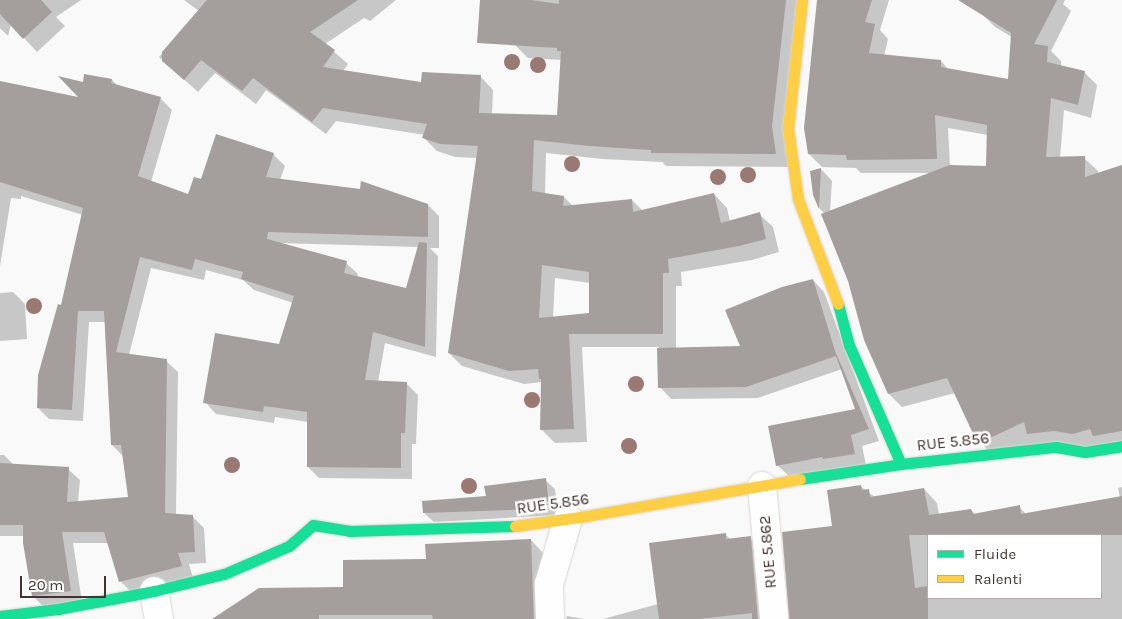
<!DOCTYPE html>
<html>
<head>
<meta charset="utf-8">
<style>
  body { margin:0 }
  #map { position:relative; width:1122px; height:619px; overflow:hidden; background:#f9f9f9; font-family:Karla,sans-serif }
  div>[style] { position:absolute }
  .shadow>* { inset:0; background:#0003 }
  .building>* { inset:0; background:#a49e9d }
  .roads { filter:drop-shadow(0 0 1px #ddd5d4) drop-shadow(0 0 1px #ddd5d4) }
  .street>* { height:28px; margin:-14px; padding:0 14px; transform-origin:14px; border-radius:14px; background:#fefefe }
  .fast>* { height:11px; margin:-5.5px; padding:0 5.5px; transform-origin:5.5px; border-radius:5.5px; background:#16e098 }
  .slow>* { height:11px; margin:-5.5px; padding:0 5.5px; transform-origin:5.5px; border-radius:5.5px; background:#ffcf43 }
  .trees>* { width:16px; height:16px; margin:-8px; border-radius:50%; background:#9a7973 }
  span { translate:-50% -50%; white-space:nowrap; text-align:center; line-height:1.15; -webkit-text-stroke:5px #fff; paint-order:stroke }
  .street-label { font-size:16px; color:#433330 }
  .legend { position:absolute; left:927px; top:534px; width:175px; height:65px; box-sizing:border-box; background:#fff; border:1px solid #b4adac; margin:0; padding:6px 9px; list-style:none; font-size:15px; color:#433330 }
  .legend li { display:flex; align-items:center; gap:10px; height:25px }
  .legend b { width:25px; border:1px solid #b4adac }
  .scale { position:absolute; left:20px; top:576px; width:86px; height:22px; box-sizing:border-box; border:2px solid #433330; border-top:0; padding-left:6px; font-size:15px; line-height:18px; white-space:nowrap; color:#433330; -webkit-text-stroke:4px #fff; paint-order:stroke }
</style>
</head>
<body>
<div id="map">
  <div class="shadow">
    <i style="clip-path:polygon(0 0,81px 0,56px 17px,65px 26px,37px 52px,11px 24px,8px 36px,0 28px)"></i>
    <i style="clip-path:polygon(evenodd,184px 0,396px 0,370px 21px,364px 18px,325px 44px,348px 64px,343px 71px,422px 83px,480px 76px,493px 90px,492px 115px,558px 116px,562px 60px,528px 58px,514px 44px,515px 0,808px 0,789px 167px,666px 166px,662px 162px,603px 159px,546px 153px,545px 194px,564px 197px,573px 206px,632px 200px,643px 211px,714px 194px,727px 208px,730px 221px,759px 214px,773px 227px,779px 252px,752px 260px,681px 272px,682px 286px,676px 286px,676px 348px,742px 347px,813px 280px,824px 292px,879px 441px,862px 446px,866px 465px,789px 476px,777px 465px,856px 410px,842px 369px,758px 398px,671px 399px,660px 387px,659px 347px,582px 347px,587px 442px,555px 443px,542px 430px,542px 382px,524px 384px,462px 366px,449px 353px,478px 158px,455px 157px,437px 151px,424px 138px,425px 135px,336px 121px,326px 134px,266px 90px,256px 104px,215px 73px,198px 92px,159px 57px,199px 11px,184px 0,555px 278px,590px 283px,590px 314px,553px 318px,555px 278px)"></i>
    <i style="clip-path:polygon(evenodd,819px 0,889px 0,880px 30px,888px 39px,884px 56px,941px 61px,949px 70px,1009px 81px,1012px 37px,995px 27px,981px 13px,990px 0,1065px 0,1063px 4px,1071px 11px,1051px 51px,1061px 61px,1061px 67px,1084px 72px,1097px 85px,1091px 118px,1064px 110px,1060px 158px,1084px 158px,1098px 171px,1098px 180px,1122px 277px,1122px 446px,991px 453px,977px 439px,955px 393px,902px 407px,889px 394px,825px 214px,820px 209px,814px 195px,811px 172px,821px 169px,832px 181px,830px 212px,934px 173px,861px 173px,856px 168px,822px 167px,809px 154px,819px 0,948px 128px,988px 135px,987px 167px,950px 167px,948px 128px)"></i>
    <i style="clip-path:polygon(evenodd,112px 80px,118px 86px,160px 98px,172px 110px,151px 182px,189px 195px,202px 181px,273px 154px,285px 166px,280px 180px,428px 205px,439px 216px,439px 248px,430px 248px,438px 256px,436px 357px,385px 343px,378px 382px,406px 383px,418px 395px,416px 444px,412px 444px,412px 479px,319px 478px,308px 467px,308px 422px,275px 417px,274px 423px,216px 414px,205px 402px,280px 345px,293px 303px,254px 290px,243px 280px,206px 270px,204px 280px,151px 268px,129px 355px,166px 361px,178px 372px,176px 515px,192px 516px,204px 528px,206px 563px,189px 564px,193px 578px,132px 592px,120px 581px,109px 543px,73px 543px,82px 602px,44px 607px,33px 596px,24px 536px,0 536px,0 455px,4px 455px,14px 465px,68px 469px,80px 480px,78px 502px,129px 498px,123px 456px,112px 445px,105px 322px,89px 322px,83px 421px,49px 419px,38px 408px,83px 215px,21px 196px,21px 199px,11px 198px,0 266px,0 82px,81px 99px,84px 83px,112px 80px,278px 243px,419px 247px,407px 290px,357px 277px,358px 274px,346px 263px,278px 243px)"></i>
    <i style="clip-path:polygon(13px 292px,25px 304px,27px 339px,0 341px,0 293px)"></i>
    <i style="clip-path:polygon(545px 480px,555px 489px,558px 515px,434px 522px,424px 513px)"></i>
    <i style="clip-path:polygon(evenodd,860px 486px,875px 497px,924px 489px,937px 503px,939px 515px,971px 510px,976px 515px,1019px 507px,1026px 514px,1120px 498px,1118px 488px,1122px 487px,1122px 619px,791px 619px,834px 527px,860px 486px,928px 535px,1101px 535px,1101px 598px,928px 598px,928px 535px)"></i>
    <i style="clip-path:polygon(725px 534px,731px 540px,750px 538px,764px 551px,770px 619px,603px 619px,658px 604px)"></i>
    <i style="clip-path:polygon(531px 540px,544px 554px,547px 619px,231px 619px,344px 588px,427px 560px)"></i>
    <i style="clip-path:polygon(567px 616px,584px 619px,566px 619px)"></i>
  </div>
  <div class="building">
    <i style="clip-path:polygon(0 0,41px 0,52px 12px,23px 39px,0 14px)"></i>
    <i style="clip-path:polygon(evenodd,207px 0,358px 0,310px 32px,335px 50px,323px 67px,421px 82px,422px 72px,481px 75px,479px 113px,557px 115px,561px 51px,557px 51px,557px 48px,477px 43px,480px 0,531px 0,559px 4px,559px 0,786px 0,772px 126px,776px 154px,651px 153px,651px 150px,589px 146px,534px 140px,532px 191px,564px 196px,563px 206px,632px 199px,633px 212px,714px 193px,721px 223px,760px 212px,766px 239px,739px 246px,668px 259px,669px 273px,663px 273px,663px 334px,569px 334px,574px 429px,540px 430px,541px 379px,539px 379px,538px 369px,509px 371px,448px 353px,478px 146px,440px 144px,422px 138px,427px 124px,323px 108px,312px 122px,253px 78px,242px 91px,201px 60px,184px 80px,162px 61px,162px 52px,207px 0,542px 265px,589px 272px,589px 313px,539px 318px,542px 265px)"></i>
    <i style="clip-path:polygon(817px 0,872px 0,865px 22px,875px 24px,869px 53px,941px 60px,941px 67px,1008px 79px,1011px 33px,958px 0,1057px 0,1034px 44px,1048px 46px,1047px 62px,1085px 71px,1078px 105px,1051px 98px,1046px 157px,1085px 156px,1085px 177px,1122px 165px,1122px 431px,1093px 436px,1090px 429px,1073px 434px,1054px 431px,1027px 434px,1024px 422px,988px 439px,976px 440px,947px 378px,888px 394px,864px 340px,848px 281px,821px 214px,950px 165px,986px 166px,987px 125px,935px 115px,937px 159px,847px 160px,846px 155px,808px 154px,804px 128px)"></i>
    <i style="clip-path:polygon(84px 74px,112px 79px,111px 83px,161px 97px,138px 176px,188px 194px,194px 177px,201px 179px,216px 134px,274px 153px,266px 177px,360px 189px,361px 181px,428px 204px,428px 237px,268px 232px,267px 239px,347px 261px,344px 273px,406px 288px,419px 242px,427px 243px,425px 347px,373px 332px,365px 380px,407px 382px,405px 433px,401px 433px,401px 468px,307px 467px,307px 412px,264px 406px,263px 412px,203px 403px,215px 333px,279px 344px,294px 296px,241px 279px,243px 272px,195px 259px,192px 270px,140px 257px,116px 352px,167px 359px,165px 513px,193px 515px,195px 552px,178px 553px,182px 566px,119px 582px,104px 532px,62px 532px,71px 591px,32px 596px,23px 543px,23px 525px,0 525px,0 463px,69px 467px,67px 502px,128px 497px,121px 445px,111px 445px,104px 311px,78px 311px,72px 410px,37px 408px,38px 375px,58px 304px,61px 305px,83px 208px,0 182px,0 81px,78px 97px,58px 76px,83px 82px)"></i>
    <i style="clip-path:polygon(821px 168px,819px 209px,813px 195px,810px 171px)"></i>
    <i style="clip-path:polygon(813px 279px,835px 351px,869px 429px,851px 435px,855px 454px,823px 459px,822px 457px,776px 466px,768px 426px,855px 409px,836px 356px,746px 387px,658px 388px,657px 348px,740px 346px,725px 310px,782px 287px)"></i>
    <i style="clip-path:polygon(546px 478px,549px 505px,511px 510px,423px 513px,422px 501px,486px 496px,484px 486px)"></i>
    <i style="clip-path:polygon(861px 485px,862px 490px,869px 489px,870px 497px,924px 488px,929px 515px,971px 509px,973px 514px,1020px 505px,1021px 514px,1122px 496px,1122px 535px,909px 535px,915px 588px,928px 586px,928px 619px,789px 619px,782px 532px,832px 526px,827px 490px)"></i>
    <i style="clip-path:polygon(726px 533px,726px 539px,751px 536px,758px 619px,752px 619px,752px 613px,699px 619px,659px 619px,649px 543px)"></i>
    <i style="clip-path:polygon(531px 539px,534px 619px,433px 619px,432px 615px,319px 615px,319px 619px,212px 619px,259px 588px,343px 587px,343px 560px,426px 559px,425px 544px)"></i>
  </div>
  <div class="roads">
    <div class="street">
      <i style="left:762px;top:486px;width:134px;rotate:84.8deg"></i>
      <i style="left:154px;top:591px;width:28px;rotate:80deg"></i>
      <i style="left:550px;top:619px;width:35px;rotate:-92deg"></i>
      <i style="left:549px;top:584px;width:68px;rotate:-73.7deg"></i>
    </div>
    <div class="fast">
      <i style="left:838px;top:304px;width:42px;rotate:75deg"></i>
      <i style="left:849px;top:345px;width:130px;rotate:66.4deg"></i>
      <i style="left:800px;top:479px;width:102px;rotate:-8.4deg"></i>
      <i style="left:901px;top:464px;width:156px;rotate:-6.3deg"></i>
      <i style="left:1056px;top:447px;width:29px;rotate:10deg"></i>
      <i style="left:1085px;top:452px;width:37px;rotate:-9deg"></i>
      <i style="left:0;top:616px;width:58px;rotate:-6.9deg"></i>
      <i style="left:58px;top:609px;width:98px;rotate:-10.6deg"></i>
      <i style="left:154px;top:591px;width:72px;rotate:-13.7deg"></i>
      <i style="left:224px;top:574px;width:71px;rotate:-23.3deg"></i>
      <i style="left:289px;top:546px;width:32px;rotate:-41deg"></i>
      <i style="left:313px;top:525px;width:36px;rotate:9deg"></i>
      <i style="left:349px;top:531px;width:166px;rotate:-1.7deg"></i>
    </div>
    <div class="slow">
      <i style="left:802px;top:0;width:129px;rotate:96.2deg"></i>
      <i style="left:788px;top:128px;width:72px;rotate:82deg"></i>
      <i style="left:798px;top:199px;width:112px;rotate:69.1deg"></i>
      <i style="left:515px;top:526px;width:72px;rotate:-8deg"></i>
      <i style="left:586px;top:516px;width:217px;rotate:-9.8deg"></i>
    </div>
  </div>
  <div class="trees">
    <i style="left:512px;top:62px"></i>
    <i style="left:538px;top:65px"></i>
    <i style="left:572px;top:164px"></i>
    <i style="left:748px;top:175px"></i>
    <i style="left:718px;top:177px"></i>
    <i style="left:34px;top:306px"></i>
    <i style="left:636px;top:384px"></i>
    <i style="left:532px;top:400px"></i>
    <i style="left:629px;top:446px"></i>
    <i style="left:232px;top:465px"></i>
    <i style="left:469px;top:486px"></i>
  </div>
  <div class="street-label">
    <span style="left:953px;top:442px;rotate:-6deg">RUE 5.856</span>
    <span style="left:553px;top:504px;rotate:-8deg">RUE 5.856</span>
    <span style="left:768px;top:552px;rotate:-95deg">RUE 5.862</span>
  </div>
  <ul class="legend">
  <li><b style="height:6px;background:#16e098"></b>Fluide</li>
  <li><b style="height:6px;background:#ffcf43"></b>Ralenti</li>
  </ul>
  <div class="scale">20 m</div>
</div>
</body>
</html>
